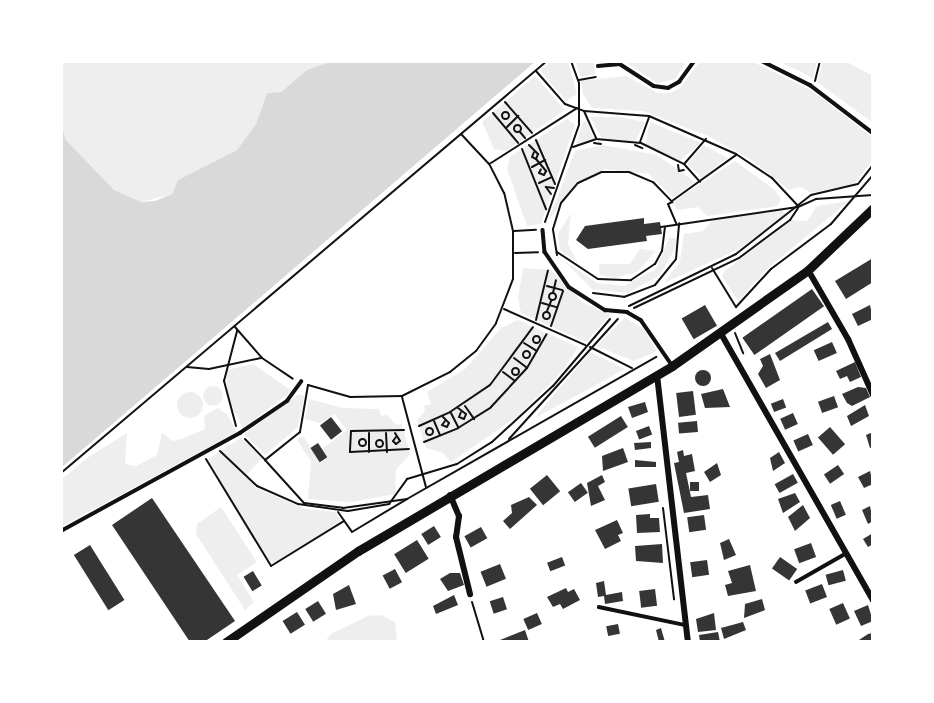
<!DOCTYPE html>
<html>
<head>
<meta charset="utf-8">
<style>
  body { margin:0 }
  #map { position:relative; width:934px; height:703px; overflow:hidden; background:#fff; font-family:"Sofia Sans Condensed",sans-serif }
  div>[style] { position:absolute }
  .green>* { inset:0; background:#eee }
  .round { border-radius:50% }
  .water>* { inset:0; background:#d9d9d9 }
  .building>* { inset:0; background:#353535; transform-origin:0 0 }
  .path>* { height:2px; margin:-1px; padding:0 1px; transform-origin:1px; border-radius:1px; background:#111 }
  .path>.ring { margin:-1px; padding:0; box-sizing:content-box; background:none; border:2px solid #111; border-radius:50% }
  .service>* { height:3.5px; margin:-1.75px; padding:0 1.75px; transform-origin:1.75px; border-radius:1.75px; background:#111 }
  .minor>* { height:6px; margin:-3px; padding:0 3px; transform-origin:3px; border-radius:3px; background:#111 }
  .secondary>* { height:9px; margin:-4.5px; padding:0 4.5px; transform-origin:4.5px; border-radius:4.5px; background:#111 }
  span { translate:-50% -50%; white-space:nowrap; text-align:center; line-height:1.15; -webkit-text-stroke:6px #fff; paint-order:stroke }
  .frame { position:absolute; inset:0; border:63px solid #fff; pointer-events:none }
</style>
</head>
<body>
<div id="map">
  <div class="green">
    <i style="clip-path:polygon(61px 61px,333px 61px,307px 70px,281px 92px,267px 93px,256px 124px,237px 150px,178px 180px,172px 194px,141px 202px,114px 190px,66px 140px,61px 124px)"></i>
    <i style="clip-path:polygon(551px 61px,568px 61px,577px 94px,566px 101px,540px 70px)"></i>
    <i style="clip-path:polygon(575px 61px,594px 61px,595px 74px,581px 77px)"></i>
    <i style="clip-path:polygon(624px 61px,687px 61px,675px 79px,657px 83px)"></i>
    <i style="clip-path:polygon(700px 61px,751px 61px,811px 90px,872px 137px,873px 160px,854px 184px,811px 193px,801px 187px,789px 190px,750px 159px,708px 136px,643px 111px,592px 108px,583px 94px,581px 81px,626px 76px,658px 93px,670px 93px,680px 88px)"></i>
    <i style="clip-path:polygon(777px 61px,817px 61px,813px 79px,800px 71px)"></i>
    <i style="clip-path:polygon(823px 61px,845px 61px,873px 76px,873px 123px,817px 82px)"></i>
    <i style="clip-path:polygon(535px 76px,565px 110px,506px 151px,494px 149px,482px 122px)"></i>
    <i style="clip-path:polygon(590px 117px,620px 117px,645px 122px,634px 143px,603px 140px)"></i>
    <i style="clip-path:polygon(567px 119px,575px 125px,541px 224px,527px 226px,507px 169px,510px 157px)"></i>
    <i style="clip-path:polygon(586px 121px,594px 140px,576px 145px,583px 122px)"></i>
    <i style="clip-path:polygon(650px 122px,682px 135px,701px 143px,678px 162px,645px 146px)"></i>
    <i style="clip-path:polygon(603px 145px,657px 155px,695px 182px,673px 198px,649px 174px,605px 169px,575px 184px,548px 221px,575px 151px)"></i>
    <i style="clip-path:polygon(704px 145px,727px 158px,702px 178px,687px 164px)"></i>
    <i style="clip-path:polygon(735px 161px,774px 189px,781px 199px,778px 206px,707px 216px,698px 207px,677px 210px,673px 202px)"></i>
    <i style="clip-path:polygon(849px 201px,769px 267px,738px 301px,722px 276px,725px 271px,791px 220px,807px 221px,817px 206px)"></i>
    <i style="clip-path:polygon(782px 209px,785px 215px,739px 249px,664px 283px,680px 261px,684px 234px,703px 231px,712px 221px)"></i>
    <i style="clip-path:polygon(571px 213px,568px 244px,578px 263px,560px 250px,558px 234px)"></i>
    <i style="clip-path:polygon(669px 238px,676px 238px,675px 249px,660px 275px,628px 293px,592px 289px,563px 260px,597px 283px,624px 286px,656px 269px)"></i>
    <i style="clip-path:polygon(640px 249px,656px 251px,637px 272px,615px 278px,600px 275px,599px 264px,630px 264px)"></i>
    <i style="clip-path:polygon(523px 268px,551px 270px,582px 302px,610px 315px,586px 342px,521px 313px,518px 298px)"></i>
    <i style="clip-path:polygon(625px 318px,643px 328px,657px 351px,634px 361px,596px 346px)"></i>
    <i style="clip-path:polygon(518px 320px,578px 347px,561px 373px,518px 416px,451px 462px,443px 453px,426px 448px,417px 420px,425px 411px,424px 406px,431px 404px,427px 392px,465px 369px,501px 328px)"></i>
    <i style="clip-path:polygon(590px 352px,625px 369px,537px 417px,537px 415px)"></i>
    <i style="clip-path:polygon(253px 364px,292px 391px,243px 428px,227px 398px,227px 370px)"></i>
    <i class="round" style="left:203px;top:386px;width:20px;height:20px"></i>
    <i class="round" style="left:177px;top:392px;width:26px;height:26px"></i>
    <i style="clip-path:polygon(299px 394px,304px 396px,298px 427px,265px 455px,244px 434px)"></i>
    <i style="clip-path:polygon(309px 399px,343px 408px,379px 409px,381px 416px,387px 415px,396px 425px,402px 424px,410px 454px,396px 470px,395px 494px,352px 502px,308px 499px,311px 461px,297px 440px,303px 436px,320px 462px,327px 457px,322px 449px,347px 430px,334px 414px,320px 423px,305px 419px)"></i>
    <i style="clip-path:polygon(218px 408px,228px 415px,236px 432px,61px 527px,61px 480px,87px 458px,127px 433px,125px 464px,136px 466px,157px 455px,162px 433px,173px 441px,184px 438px,205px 429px,204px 416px)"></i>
    <i style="clip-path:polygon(241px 438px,262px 458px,247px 474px,255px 488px,306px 509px,335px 512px,341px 520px,277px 564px,265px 558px,208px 459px)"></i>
    <i style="clip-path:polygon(221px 507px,257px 562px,237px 575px,254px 602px,245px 610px,196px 534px,197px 524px)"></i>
    <i style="clip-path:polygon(381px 615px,395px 622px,397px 642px,325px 642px,331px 634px,368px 616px)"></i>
  </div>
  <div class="water">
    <i style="clip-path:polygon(333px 61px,536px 61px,61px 468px,61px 124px,66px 140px,114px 190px,141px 202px,155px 201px,172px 194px,178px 180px,237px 150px,256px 124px,267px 93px,281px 92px,307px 70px)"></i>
  </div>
  <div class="building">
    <i style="clip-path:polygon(644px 218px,644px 224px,660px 222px,662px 234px,646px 236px,647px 241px,588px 249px,576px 240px,585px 226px)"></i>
    <i style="clip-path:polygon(873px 258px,873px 282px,846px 299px,835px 281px)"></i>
    <i style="left:812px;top:289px;width:21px;height:85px;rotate:55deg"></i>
    <i style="left:705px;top:305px;width:24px;height:27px;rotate:60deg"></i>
    <i style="clip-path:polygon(870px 305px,873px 319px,858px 326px,852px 314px)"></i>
    <i style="clip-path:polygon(828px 322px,832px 329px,780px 361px,775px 353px)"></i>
    <i style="left:832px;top:342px;width:12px;height:20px;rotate:66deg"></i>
    <i style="clip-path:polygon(770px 354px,780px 380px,766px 388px,758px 374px,763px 366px,760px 359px)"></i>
    <i style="clip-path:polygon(855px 362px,861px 377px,850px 382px,847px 376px,840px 379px,836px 371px)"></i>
    <i class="round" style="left:695px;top:370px;width:16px;height:16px"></i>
    <i style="clip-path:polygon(858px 387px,866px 388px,870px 397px,852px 406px,847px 403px,842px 394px)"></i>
    <i style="clip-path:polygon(723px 389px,730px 407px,705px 408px,701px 394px)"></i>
    <i style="left:693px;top:391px;width:24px;height:17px;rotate:83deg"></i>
    <i style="left:834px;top:396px;width:12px;height:17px;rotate:70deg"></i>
    <i style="left:783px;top:399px;width:9px;height:13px;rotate:69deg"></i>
    <i style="clip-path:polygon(645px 402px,648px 412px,632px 418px,628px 407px)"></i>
    <i style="clip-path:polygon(865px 405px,869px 416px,851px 426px,847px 416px)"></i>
    <i style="left:793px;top:413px;width:12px;height:14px;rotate:66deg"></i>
    <i style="left:621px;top:416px;width:13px;height:39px;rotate:58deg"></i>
    <i style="left:331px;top:417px;width:18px;height:14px;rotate:52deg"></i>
    <i style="left:697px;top:421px;width:11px;height:19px;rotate:85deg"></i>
    <i style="left:649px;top:426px;width:9px;height:14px;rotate:69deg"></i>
    <i style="left:830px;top:427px;width:23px;height:16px;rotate:49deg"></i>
    <i style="clip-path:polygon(873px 432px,873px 447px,870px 448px,866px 435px)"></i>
    <i style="left:808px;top:434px;width:12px;height:16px;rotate:66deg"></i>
    <i style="clip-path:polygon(651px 442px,651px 448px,635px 450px,634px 443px)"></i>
    <i style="left:318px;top:443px;width:17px;height:9px;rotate:57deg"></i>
    <i style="clip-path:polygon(623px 448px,628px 462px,603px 471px,602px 456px)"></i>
    <i style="clip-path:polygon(683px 450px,684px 456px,692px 454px,695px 471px,686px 473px,691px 497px,708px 495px,710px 509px,684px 513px,674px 463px,679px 462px,677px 452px)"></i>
    <i style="clip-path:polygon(779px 452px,785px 463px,773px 471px,770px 458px)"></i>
    <i style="clip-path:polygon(635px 460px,656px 462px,656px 467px,635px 467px)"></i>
    <i style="clip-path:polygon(717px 463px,721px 475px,710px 482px,704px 472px)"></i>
    <i style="left:838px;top:465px;width:11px;height:17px;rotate:56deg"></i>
    <i style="clip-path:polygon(870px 471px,873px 484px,864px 488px,858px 477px)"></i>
    <i style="left:793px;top:474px;width:10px;height:21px;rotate:61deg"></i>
    <i style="left:547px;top:475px;width:21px;height:22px;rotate:51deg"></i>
    <i style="clip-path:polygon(602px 475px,605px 482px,598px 486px,605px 500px,591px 506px,587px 483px)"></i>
    <i style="left:690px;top:482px;width:9px;height:9px"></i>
    <i style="left:581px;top:483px;width:12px;height:16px;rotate:55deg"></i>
    <i style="left:656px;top:484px;width:18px;height:28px;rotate:81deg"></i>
    <i style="clip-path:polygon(795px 493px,800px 502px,783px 513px,778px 499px)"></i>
    <i style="clip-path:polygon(529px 497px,537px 505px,510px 529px,503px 521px,512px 513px,511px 505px)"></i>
    <i style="clip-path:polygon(152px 498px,235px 621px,204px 642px,190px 642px,112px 525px)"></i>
    <i style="left:840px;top:501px;width:15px;height:10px;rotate:67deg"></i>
    <i style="clip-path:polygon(803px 505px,810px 518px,795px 531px,788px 517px)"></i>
    <i style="clip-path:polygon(870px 506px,873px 521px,868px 524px,862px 510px)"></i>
    <i style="clip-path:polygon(650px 514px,650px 518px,659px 518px,660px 532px,637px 533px,636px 515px)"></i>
    <i style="left:704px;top:515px;width:15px;height:17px;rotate:82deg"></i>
    <i style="clip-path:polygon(617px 520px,623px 533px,618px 535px,621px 541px,605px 549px,595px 530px)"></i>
    <i style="left:434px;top:526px;width:13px;height:15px;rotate:58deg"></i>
    <i style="left:481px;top:527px;width:13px;height:19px;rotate:61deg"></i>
    <i style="clip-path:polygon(873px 533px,873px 544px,868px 547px,863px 539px)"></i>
    <i style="clip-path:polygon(729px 539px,736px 555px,724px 560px,720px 543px)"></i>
    <i style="left:417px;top:540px;width:22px;height:27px;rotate:58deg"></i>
    <i style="left:811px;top:543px;width:15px;height:18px;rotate:70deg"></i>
    <i style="clip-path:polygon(662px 544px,663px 563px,636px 561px,635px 546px)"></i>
    <i style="left:90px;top:545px;width:65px;height:19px;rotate:58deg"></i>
    <i style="left:562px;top:557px;width:9px;height:16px;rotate:69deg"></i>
    <i style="left:780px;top:557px;width:21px;height:14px;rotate:35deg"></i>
    <i style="left:707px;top:560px;width:15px;height:17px;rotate:82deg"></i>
    <i style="left:500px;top:564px;width:16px;height:21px;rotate:68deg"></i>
    <i style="clip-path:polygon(750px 565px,756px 591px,728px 596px,725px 585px,732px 583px,728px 571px)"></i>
    <i style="left:395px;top:569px;width:15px;height:14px;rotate:62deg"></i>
    <i style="left:843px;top:570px;width:11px;height:18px;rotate:75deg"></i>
    <i style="left:253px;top:571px;width:17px;height:11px;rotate:59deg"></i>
    <i style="clip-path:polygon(450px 573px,460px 573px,464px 585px,448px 591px,440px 579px)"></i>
    <i style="clip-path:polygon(604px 581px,606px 595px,622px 592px,623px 601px,605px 604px,604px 596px,598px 597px,596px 583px)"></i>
    <i style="left:822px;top:584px;width:14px;height:18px;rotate:69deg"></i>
    <i style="clip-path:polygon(349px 585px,356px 604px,336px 610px,333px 594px)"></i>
    <i style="clip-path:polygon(566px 588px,568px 592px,574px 589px,580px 600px,563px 609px,560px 604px,553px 607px,547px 597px)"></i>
    <i style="left:655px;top:589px;width:17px;height:16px;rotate:83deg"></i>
    <i style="clip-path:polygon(454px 595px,458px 605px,436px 614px,433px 606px)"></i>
    <i style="left:503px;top:597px;width:13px;height:14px;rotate:72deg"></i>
    <i style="clip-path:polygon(762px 599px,765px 610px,744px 618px,745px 604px)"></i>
    <i style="left:318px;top:601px;width:15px;height:15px;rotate:58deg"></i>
    <i style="left:843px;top:603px;width:17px;height:15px;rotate:66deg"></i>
    <i style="clip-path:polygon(868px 605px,873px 621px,861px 626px,854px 611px)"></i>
    <i style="left:297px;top:612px;width:15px;height:17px;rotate:58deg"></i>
    <i style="left:537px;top:613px;width:12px;height:15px;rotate:66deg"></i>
    <i style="clip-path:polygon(714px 613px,716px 630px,698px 632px,696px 619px)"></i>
    <i style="clip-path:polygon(743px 622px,746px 630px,724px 639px,721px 628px)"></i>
    <i style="left:618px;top:624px;width:10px;height:12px;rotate:79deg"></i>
    <i style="clip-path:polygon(661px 628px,665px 642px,659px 642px,656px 630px)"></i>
    <i style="clip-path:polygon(525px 630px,529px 642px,501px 642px,500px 640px)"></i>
    <i style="clip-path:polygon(718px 632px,720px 642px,700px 642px,699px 635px)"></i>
    <i style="clip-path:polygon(873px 633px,873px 642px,856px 642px,868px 634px)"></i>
  </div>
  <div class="path">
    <i style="left:536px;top:71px;width:44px;rotate:48.7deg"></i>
    <i style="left:565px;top:104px;width:20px;rotate:20deg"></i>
    <i style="left:584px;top:111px;width:65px;rotate:4.4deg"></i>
    <i style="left:649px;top:116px;width:95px;rotate:23.6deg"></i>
    <i style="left:736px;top:154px;width:43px;rotate:33.7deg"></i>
    <i style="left:772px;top:178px;width:38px;rotate:47deg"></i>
    <i style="left:579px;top:80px;width:17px;rotate:-10deg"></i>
    <i style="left:815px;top:81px;width:21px;rotate:-76deg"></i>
    <i style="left:505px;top:102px;width:41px;rotate:48.9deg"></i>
    <i style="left:584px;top:111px;width:30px;rotate:66deg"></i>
    <i class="ring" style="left:501.5px;top:111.5px;width:5px;height:5px"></i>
    <i style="left:493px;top:113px;width:39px;rotate:50deg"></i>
    <i class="ring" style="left:513.5px;top:124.5px;width:5px;height:5px"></i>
    <i style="left:507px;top:127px;width:16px;rotate:-45deg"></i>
    <i style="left:520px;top:132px;width:8px;rotate:50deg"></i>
    <i style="left:536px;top:140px;width:48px;rotate:66.6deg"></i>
    <i style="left:640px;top:142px;width:27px;rotate:-70deg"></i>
    <i style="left:594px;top:143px;width:7px;rotate:8deg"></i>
    <i style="left:529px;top:145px;width:13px;rotate:45deg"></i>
    <i style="left:538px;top:154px;width:5px;rotate:112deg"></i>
    <i style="left:536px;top:159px;width:4px;rotate:-153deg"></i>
    <i style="left:532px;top:157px;width:5px;rotate:-68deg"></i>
    <i style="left:635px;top:145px;width:8px;rotate:23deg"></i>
    <i style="left:573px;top:147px;width:24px;rotate:-19deg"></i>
    <i style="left:596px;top:139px;width:45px;rotate:5.1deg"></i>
    <i style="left:641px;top:143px;width:48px;rotate:26deg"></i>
    <i style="left:684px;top:164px;width:24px;rotate:48deg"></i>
    <i style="left:522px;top:149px;width:65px;rotate:68.2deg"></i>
    <i style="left:536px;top:159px;width:16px;rotate:50deg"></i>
    <i style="left:546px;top:171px;width:4px;rotate:117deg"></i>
    <i style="left:544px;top:175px;width:5px;rotate:-158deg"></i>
    <i style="left:539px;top:173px;width:4px;rotate:-63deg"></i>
    <i style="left:491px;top:163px;width:102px;rotate:-32.6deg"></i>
    <i style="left:685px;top:163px;width:32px;rotate:-49deg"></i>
    <i style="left:678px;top:165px;width:6px;rotate:81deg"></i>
    <i style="left:679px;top:171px;width:5px;rotate:-11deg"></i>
    <i style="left:532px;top:167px;width:15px;rotate:-28deg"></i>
    <i style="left:539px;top:183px;width:14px;rotate:-25deg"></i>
    <i style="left:551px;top:194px;width:9px;rotate:-126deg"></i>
    <i style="left:546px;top:187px;width:8px;rotate:7deg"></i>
    <i style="left:672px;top:201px;width:79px;rotate:-35.7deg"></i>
    <i style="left:545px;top:222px;width:103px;rotate:-70.7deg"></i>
    <i style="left:579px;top:125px;width:42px;rotate:-90deg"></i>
    <i style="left:579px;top:83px;width:23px;rotate:-110deg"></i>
    <i style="left:661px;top:227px;width:138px;rotate:-8.3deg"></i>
    <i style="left:798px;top:207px;width:20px;rotate:-24deg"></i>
    <i style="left:816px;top:199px;width:57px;rotate:-4deg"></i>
    <i style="left:514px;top:231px;width:22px;rotate:-3deg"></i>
    <i style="left:557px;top:252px;width:49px;rotate:33.4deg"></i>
    <i style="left:598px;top:279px;width:33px;rotate:2deg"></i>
    <i style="left:631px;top:280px;width:29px;rotate:-34deg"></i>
    <i style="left:655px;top:264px;width:15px;rotate:-62deg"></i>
    <i style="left:662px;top:251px;width:24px;rotate:-83deg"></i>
    <i style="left:515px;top:253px;width:23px;rotate:-2deg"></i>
    <i style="left:557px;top:255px;width:26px;rotate:-99deg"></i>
    <i style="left:553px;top:229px;width:27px;rotate:-73deg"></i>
    <i style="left:561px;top:203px;width:26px;rotate:-50deg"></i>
    <i style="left:578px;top:183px;width:26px;rotate:-25deg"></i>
    <i style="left:602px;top:172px;width:27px"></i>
    <i style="left:629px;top:172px;width:26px;rotate:23deg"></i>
    <i style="left:653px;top:182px;width:28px;rotate:46deg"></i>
    <i style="left:672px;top:202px;width:4px;rotate:153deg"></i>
    <i style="left:668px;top:204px;width:21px;rotate:67deg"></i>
    <i style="left:712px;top:268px;width:46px;rotate:58.4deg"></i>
    <i style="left:736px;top:307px;width:52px;rotate:-47.4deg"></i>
    <i style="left:771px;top:269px;width:75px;rotate:-36.9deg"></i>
    <i style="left:831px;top:224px;width:65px;rotate:-49.4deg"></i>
    <i style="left:547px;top:286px;width:16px;rotate:15deg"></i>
    <i class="ring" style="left:548.5px;top:292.5px;width:5px;height:5px"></i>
    <i style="left:553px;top:293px;width:13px;rotate:-77deg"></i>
    <i style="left:593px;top:293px;width:31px;rotate:7deg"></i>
    <i style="left:624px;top:297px;width:33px;rotate:-21deg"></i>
    <i style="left:655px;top:285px;width:33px;rotate:-51deg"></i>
    <i style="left:676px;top:259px;width:36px;rotate:-85deg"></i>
    <i style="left:542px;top:303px;width:15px;rotate:16deg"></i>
    <i style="left:629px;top:306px;width:119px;rotate:-25.9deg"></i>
    <i style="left:736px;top:254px;width:95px;rotate:-38.2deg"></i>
    <i style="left:811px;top:195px;width:48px;rotate:-13.2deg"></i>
    <i style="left:858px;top:184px;width:24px;rotate:-52deg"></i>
    <i style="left:634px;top:308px;width:116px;rotate:-25.5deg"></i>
    <i style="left:739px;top:258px;width:64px;rotate:-36.7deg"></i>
    <i style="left:790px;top:220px;width:14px;rotate:-56deg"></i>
    <i style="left:504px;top:309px;width:89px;rotate:24deg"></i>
    <i style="left:547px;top:311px;width:11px;rotate:-68deg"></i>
    <i class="ring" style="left:542.5px;top:311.5px;width:5px;height:5px"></i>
    <i style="left:536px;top:320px;width:51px;rotate:-76.5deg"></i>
    <i style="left:551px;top:326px;width:37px;rotate:-71deg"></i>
    <i style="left:235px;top:327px;width:41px;rotate:48.9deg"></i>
    <i style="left:262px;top:358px;width:37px;rotate:34deg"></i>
    <i style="left:735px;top:333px;width:22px;rotate:68deg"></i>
    <i class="ring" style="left:532.5px;top:335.5px;width:5px;height:5px"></i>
    <i style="left:524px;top:343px;width:15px;rotate:32deg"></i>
    <i style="left:590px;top:347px;width:47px;rotate:26.6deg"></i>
    <i class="ring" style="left:522.5px;top:350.5px;width:5px;height:5px"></i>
    <i style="left:514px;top:358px;width:15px;rotate:37deg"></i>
    <i style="left:187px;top:367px;width:22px;rotate:5deg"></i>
    <i style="left:209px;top:369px;width:53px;rotate:-11.9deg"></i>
    <i class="ring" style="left:511.5px;top:367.5px;width:5px;height:5px"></i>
    <i style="left:503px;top:372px;width:15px;rotate:37deg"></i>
    <i style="left:308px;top:385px;width:48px;rotate:99.7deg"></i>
    <i style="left:300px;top:432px;width:45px;rotate:141.3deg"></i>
    <i style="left:265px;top:460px;width:58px;rotate:47.8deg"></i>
    <i style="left:304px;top:503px;width:39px;rotate:7deg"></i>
    <i style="left:343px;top:508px;width:65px;rotate:-8deg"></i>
    <i style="left:407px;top:499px;width:287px;rotate:-29.7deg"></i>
    <i style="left:308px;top:385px;width:44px;rotate:15.9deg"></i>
    <i style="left:350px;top:397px;width:52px;rotate:-1.1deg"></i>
    <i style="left:402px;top:396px;width:54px;rotate:-26.6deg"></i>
    <i style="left:450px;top:372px;width:33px;rotate:-39deg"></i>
    <i style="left:476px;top:351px;width:34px;rotate:-54deg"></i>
    <i style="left:496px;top:323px;width:47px;rotate:-68.9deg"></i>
    <i style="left:513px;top:279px;width:48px;rotate:-90deg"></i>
    <i style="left:513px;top:231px;width:39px;rotate:-103deg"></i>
    <i style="left:504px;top:193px;width:33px;rotate:-117deg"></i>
    <i style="left:489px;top:164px;width:41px;rotate:-133deg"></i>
    <i style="left:402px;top:397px;width:93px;rotate:75.1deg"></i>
    <i style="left:465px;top:406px;width:16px;rotate:55deg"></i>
    <i style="left:458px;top:408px;width:10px;rotate:37deg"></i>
    <i style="left:466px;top:414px;width:5px;rotate:112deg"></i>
    <i style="left:464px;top:419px;width:5px;rotate:-158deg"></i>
    <i style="left:459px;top:417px;width:5px;rotate:-68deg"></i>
    <i style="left:451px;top:413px;width:16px;rotate:63deg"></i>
    <i style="left:443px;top:417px;width:8px;rotate:45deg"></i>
    <i style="left:449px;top:423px;width:4px;rotate:117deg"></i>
    <i style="left:447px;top:427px;width:5px;rotate:-158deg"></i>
    <i style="left:442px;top:425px;width:5px;rotate:-53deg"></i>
    <i style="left:434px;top:421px;width:15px;rotate:67deg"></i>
    <i style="left:236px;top:426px;width:47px;rotate:-104.9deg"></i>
    <i style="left:224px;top:381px;width:52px;rotate:-75.4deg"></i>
    <i style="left:419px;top:426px;width:34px;rotate:-24deg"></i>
    <i style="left:450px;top:412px;width:48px;rotate:-34deg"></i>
    <i style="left:490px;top:385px;width:72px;rotate:-53.4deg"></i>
    <i class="ring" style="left:425.5px;top:427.5px;width:5px;height:5px"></i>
    <i style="left:404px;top:430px;width:53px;rotate:178.9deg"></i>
    <i style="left:351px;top:431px;width:21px;rotate:93deg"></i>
    <i style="left:350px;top:452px;width:59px;rotate:-2.9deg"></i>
    <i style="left:386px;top:433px;width:19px;rotate:87deg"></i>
    <i style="left:395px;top:433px;width:9px;rotate:58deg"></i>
    <i style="left:400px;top:441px;width:5px;rotate:143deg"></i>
    <i style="left:396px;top:444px;width:4px;rotate:-135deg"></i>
    <i style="left:393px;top:441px;width:5px;rotate:-53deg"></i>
    <i class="ring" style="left:358.5px;top:438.5px;width:5px;height:5px"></i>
    <i style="left:245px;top:439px;width:29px;rotate:46deg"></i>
    <i style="left:509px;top:439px;width:162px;rotate:-47.8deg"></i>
    <i class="ring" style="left:375.5px;top:439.5px;width:5px;height:5px"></i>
    <i style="left:424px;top:442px;width:37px;rotate:-22deg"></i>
    <i style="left:458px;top:428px;width:39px;rotate:-32deg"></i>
    <i style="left:491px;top:407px;width:53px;rotate:-47.3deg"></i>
    <i style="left:527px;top:368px;width:39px;rotate:-60deg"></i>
    <i style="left:220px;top:451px;width:51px;rotate:43.4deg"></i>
    <i style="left:257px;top:486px;width:45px;rotate:23.7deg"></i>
    <i style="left:298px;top:504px;width:50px;rotate:8deg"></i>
    <i style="left:348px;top:511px;width:42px;rotate:-9.7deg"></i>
    <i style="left:389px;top:504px;width:31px;rotate:-54deg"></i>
    <i style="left:407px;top:479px;width:52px;rotate:-16.7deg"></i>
    <i style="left:457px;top:464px;width:41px;rotate:-32.2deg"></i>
    <i style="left:492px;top:442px;width:83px;rotate:-42.6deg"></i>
    <i style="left:553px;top:386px;width:88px;rotate:-49.6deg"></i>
    <i style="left:369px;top:452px;width:19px;rotate:-90deg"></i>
    <i style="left:206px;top:459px;width:125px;rotate:58.7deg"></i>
    <i style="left:271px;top:566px;width:86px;rotate:-31.7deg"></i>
    <i style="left:61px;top:473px;width:637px;rotate:-40.29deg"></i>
    <i style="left:663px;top:508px;width:92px;rotate:83.1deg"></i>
    <i style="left:338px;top:512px;width:24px;rotate:55deg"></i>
    <i style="left:352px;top:532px;width:64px;rotate:-31deg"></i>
    <i style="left:472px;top:602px;width:42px;rotate:73.3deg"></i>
  </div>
  <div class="service">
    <i style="left:762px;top:61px;width:54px;rotate:26.6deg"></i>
    <i style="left:810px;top:85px;width:79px;rotate:37.3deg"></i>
    <i style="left:598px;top:66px;width:22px;rotate:-5deg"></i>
    <i style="left:620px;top:64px;width:40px;rotate:32.9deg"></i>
    <i style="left:654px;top:86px;width:14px;rotate:8deg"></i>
    <i style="left:668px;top:88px;width:13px;rotate:-29deg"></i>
    <i style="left:679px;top:82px;width:26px;rotate:-54deg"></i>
    <i style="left:543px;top:230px;width:22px;rotate:85deg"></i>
    <i style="left:545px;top:252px;width:42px;rotate:55.6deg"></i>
    <i style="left:569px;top:287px;width:43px;rotate:32.6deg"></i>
    <i style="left:605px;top:310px;width:22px;rotate:5deg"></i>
    <i style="left:627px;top:312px;width:16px;rotate:30deg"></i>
    <i style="left:641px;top:320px;width:55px;rotate:55.4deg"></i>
    <i style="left:61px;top:531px;width:204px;rotate:-28.7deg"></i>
    <i style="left:240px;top:433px;width:57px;rotate:-34.2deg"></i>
    <i style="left:287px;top:401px;width:24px;rotate:-54deg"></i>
    <i style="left:796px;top:582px;width:56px;rotate:-29.7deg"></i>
    <i style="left:599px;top:607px;width:88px;rotate:11.8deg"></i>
  </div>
  <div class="minor">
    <i style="left:808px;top:270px;width:80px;rotate:59.9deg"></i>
    <i style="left:848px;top:339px;width:61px;rotate:65.9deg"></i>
    <i style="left:720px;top:332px;width:309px;rotate:60.3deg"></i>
    <i style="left:657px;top:375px;width:269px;rotate:83.4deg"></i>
    <i style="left:450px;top:495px;width:23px;rotate:67deg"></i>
    <i style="left:459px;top:516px;width:21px;rotate:98deg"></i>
    <i style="left:456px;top:537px;width:59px;rotate:76.2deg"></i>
  </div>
  <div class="secondary">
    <i style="left:226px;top:642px;width:160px;rotate:-34.6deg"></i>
    <i style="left:358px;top:551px;width:364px;rotate:-30.5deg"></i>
    <i style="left:672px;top:366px;width:166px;rotate:-35.2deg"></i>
    <i style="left:808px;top:270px;width:90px;rotate:-43.6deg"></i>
  </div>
  <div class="frame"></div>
</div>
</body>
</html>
